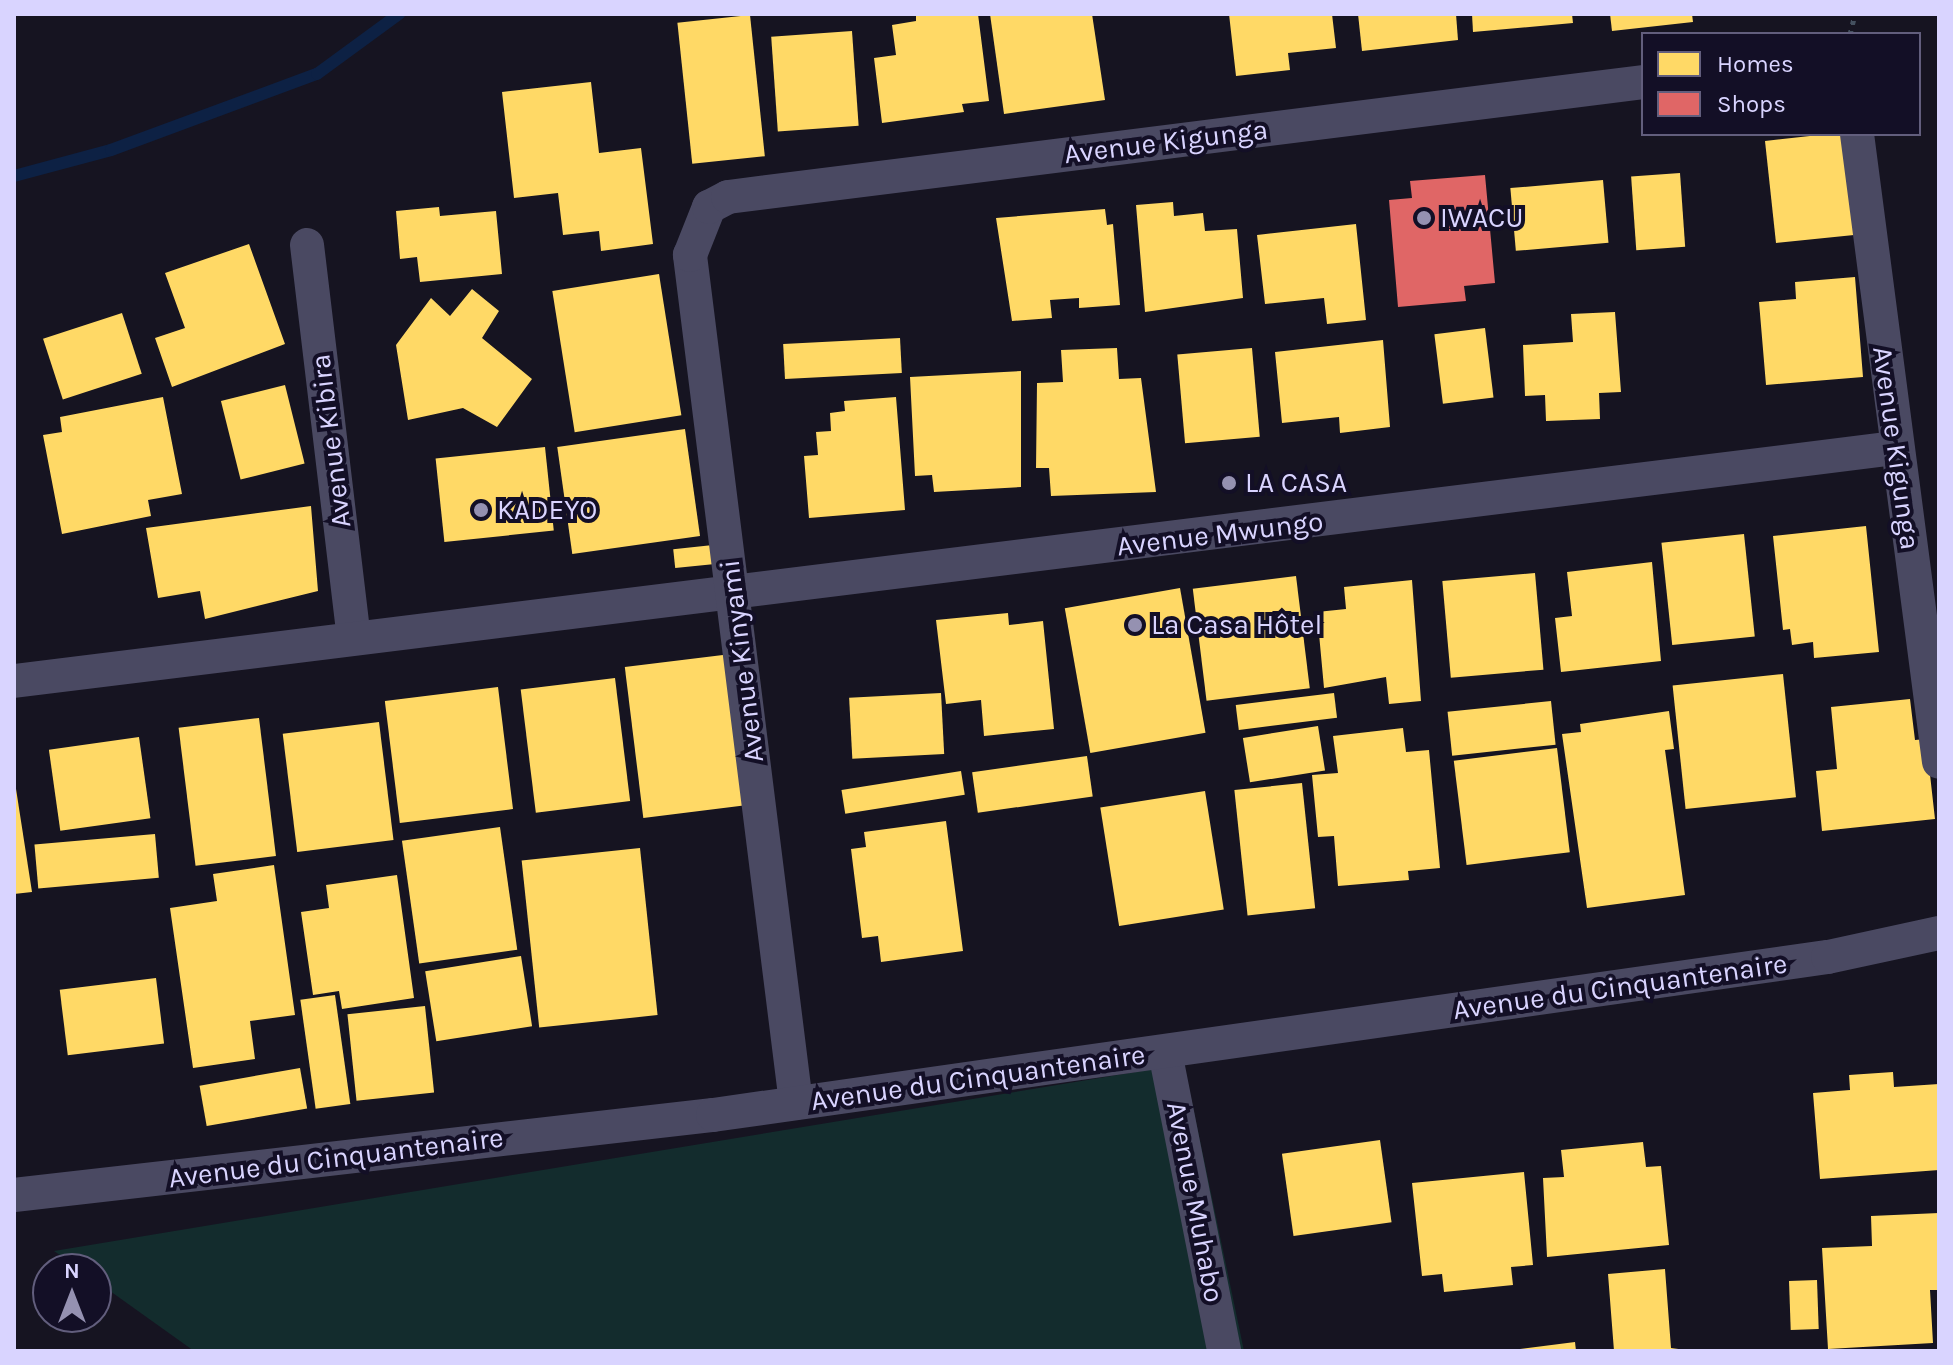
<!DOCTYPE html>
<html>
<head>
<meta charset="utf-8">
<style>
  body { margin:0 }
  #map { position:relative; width:1953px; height:1365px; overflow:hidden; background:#161421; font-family:Karla,sans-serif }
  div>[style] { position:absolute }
  .green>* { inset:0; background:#132c2d }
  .homes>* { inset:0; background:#ffd966; transform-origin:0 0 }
  .shops>* { inset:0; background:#e06666 }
  .stream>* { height:12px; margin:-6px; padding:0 6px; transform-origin:6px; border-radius:6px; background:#0d2144 }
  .path>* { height:5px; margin-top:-2.5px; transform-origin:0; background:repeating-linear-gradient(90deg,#44505f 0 4px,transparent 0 10px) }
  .minor>* { height:34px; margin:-17px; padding:0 17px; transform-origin:17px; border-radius:17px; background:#4a4962 }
  .dots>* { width:22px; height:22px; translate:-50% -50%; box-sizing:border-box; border:4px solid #130f26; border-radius:50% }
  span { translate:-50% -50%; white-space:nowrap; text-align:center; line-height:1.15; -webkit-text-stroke:8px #130f26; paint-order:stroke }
  .street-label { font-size:28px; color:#d9d4ff }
  .poi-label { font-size:28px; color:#d9d4ff }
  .left { translate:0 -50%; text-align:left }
  .frame { position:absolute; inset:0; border:16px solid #d9d4ff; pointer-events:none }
  .legend { position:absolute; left:1641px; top:32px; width:280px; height:104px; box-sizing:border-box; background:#130f26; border:2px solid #625e7d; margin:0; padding:10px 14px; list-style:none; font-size:24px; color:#d9d4ff }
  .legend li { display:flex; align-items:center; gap:16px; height:40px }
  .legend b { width:40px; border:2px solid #625e7d }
  .north { position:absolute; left:32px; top:1253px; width:80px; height:80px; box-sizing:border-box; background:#130f26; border:2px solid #625e7d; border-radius:50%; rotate:0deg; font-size:22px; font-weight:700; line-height:32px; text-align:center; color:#d9d4ff }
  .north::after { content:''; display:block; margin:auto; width:28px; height:36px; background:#9591b1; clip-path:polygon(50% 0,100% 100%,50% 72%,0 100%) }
</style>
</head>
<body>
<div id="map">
  <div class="green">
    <i style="clip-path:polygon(1184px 1064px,1244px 1351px,194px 1351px,96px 1281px,96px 1269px,80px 1269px,54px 1251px)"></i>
  </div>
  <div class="homes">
    <i style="clip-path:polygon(916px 14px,978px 14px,989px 101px,962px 104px,964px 112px,882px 123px,874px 58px,896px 55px,892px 25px,916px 21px)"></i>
    <i style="clip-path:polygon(990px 14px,1092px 14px,1105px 100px,1004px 114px)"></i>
    <i style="clip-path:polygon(1229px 14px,1332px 14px,1336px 48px,1288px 53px,1290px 70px,1236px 76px)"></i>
    <i style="clip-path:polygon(1358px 14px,1456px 14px,1458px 40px,1362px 51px)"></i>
    <i style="clip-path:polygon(1472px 14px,1572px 14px,1573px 23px,1473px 32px)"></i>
    <i style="clip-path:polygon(1610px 14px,1692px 14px,1693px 22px,1612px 31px)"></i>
    <i style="left:750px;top:15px;width:142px;height:73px;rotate:84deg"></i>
    <i style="left:852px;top:31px;width:95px;height:81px;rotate:86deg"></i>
    <i style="clip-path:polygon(591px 82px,599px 153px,641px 148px,653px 244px,601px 251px,599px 231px,563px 235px,558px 193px,514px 198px,502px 92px)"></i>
    <i style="clip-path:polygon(1828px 134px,1843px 134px,1854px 235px,1776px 243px,1765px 141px)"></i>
    <i style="left:1680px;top:173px;width:74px;height:49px;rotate:86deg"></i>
    <i style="left:1603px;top:180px;width:63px;height:93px;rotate:85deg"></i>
    <i style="clip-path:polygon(1173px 202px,1174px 216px,1203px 213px,1205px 231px,1237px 229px,1243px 298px,1145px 312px,1136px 205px)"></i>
    <i style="clip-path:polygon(439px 207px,440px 216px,496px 211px,502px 274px,420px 282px,417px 257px,400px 259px,396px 211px)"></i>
    <i style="clip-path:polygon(1105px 209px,1107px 225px,1113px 224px,1120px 305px,1079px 308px,1079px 298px,1050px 300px,1052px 318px,1012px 321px,996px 218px)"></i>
    <i style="clip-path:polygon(1356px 224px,1366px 320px,1327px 324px,1324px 298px,1265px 304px,1257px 235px)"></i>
    <i style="clip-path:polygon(249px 244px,285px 344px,172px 387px,155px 338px,185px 328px,165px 273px)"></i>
    <i style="left:659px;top:274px;width:143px;height:108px;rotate:81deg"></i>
    <i style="clip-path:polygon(1855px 277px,1863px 377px,1766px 385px,1759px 302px,1796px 299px,1795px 282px)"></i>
    <i style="clip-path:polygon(472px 289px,499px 311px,482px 338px,532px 379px,497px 427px,463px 408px,408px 420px,396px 345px,431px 298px,450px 316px)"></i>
    <i style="clip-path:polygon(1615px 312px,1621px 392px,1599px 393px,1600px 419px,1546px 421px,1545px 395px,1525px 396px,1523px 345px,1573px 342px,1571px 314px)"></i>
    <i style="left:122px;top:313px;width:64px;height:83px;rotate:72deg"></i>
    <i style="left:1485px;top:328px;width:70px;height:51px;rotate:83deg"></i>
    <i style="left:900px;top:338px;width:35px;height:117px;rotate:87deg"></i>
    <i style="clip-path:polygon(1383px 340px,1390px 427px,1340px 433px,1339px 417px,1282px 423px,1275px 352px)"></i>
    <i style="clip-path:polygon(1117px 348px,1119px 379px,1141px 378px,1156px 492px,1051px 496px,1049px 468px,1036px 468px,1037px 383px,1063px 382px,1061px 350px)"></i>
    <i style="left:1252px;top:348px;width:89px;height:75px;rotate:85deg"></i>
    <i style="clip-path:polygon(1021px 371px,1021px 487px,934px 492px,932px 475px,915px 476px,910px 377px)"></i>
    <i style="left:285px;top:385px;width:81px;height:66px;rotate:76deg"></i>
    <i style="clip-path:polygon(163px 397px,182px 494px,148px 500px,151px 516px,62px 534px,43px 435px,62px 432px,60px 417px)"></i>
    <i style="clip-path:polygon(896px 397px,905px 510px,809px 518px,804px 456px,818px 455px,816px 432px,831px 431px,830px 413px,845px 411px,844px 401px)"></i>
    <i style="left:685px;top:429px;width:108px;height:129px;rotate:82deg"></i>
    <i style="left:545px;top:447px;width:84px;height:110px;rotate:84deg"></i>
    <i style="clip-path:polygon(311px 506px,318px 591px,205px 619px,200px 591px,158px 598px,146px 528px)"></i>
    <i style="clip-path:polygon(1866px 526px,1879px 652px,1814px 658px,1813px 642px,1792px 645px,1790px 629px,1783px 630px,1773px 536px)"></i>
    <i style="left:1744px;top:534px;width:103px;height:83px;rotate:84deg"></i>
    <i style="left:713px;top:545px;width:19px;height:40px;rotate:84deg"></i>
    <i style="clip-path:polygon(1652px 562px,1661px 661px,1561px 672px,1555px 618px,1572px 616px,1567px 572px)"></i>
    <i style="left:1535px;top:573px;width:97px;height:93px;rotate:85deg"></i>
    <i style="left:1296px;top:576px;width:113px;height:104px;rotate:83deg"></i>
    <i style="clip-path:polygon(1412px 580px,1421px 701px,1389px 704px,1386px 677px,1324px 688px,1317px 612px,1346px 609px,1344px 587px)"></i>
    <i style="left:1180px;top:588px;width:147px;height:117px;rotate:80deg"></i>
    <i style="clip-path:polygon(1008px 613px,1009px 625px,1043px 621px,1054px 729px,984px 736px,981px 700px,946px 704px,936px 620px)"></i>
    <i style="left:731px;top:654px;width:152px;height:107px;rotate:83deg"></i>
    <i style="left:1783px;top:674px;width:124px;height:111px;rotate:84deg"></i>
    <i style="left:615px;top:678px;width:124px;height:95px;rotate:83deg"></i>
    <i style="left:498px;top:687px;width:123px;height:114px;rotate:83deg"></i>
    <i style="left:941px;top:693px;width:61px;height:92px;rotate:87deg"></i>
    <i style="left:1334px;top:693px;width:25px;height:99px;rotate:83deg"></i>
    <i style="clip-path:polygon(1910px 699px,1915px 740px,1926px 739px,1935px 819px,1822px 831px,1816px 771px,1837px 769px,1831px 707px)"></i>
    <i style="left:1551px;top:701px;width:44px;height:104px;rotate:84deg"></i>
    <i style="clip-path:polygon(1669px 711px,1674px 749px,1665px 750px,1685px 895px,1587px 908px,1562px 734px,1581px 732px,1580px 724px)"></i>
    <i style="left:259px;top:718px;width:139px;height:81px;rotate:83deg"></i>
    <i style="left:379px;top:722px;width:119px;height:97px;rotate:83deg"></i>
    <i style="left:1318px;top:726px;width:45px;height:76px;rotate:81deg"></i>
    <i style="clip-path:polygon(1403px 728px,1406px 752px,1429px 750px,1440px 868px,1408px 871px,1409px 880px,1338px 886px,1334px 836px,1318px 837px,1312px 775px,1338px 773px,1333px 736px)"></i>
    <i style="left:139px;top:737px;width:82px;height:91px;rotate:82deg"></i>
    <i style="left:1557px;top:748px;width:105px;height:104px;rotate:83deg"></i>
    <i style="left:1087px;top:756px;width:41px;height:116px;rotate:82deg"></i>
    <i style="left:961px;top:771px;width:24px;height:121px;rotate:81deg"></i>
    <i style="clip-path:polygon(14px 776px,32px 892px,14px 894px)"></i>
    <i style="left:1302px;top:783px;width:126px;height:68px;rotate:84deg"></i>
    <i style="left:1205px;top:791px;width:120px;height:106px;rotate:81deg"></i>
    <i style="clip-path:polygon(946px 821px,963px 951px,881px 962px,878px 936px,862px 938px,851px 849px,866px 847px,864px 832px)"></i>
    <i style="left:500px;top:827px;width:124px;height:99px;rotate:82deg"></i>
    <i style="left:155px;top:834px;width:44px;height:121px;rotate:85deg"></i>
    <i style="left:640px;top:848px;width:168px;height:119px;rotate:84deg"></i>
    <i style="clip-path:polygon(274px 865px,295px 1015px,250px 1021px,255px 1059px,193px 1068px,170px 908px,217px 901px,213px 874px)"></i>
    <i style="clip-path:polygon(397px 875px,414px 998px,342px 1009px,339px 991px,313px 995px,301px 912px,329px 908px,326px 885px)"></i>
    <i style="left:521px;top:956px;width:71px;height:97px;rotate:81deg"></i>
    <i style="left:156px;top:978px;width:66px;height:97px;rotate:83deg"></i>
    <i style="left:335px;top:995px;width:110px;height:35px;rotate:82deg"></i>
    <i style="left:425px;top:1006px;width:87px;height:78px;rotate:84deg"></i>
    <i style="left:300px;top:1068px;width:41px;height:102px;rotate:80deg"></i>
    <i style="clip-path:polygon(1893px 1072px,1894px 1087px,1939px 1084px,1939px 1170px,1820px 1179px,1813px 1093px,1850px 1090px,1849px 1075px)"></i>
    <i style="left:1380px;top:1140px;width:83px;height:99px;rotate:82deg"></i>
    <i style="clip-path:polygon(1643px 1142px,1646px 1167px,1661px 1166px,1669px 1245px,1547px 1257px,1543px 1178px,1564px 1177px,1561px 1150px)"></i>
    <i style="clip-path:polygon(1524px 1172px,1533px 1265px,1511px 1267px,1513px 1285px,1444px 1292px,1442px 1274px,1422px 1276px,1412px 1183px)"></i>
    <i style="clip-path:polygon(1939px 1213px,1939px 1290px,1930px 1290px,1933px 1343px,1828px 1349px,1822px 1248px,1872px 1246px,1871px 1216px)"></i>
    <i style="clip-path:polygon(1665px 1269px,1671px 1348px,1693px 1351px,1614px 1351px,1608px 1274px)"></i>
    <i style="left:1817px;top:1280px;width:49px;height:28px;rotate:88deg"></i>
    <i style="clip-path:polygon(1575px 1342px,1576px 1351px,1520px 1351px,1520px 1349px)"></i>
  </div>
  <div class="shops">
    <i style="clip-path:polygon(1485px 175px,1495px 283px,1464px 286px,1466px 301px,1398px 307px,1389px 200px,1412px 198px,1410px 181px)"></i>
  </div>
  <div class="stream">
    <i style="left:14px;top:176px;width:100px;rotate:-15deg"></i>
    <i style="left:111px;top:150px;width:220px;rotate:-20.3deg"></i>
    <i style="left:317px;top:74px;width:102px;rotate:-36.2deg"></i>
  </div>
  <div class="path">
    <i style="left:1850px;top:34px;width:21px;rotate:-76deg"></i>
  </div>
  <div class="minor">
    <i style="left:1857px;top:134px;width:633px;rotate:82.56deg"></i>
    <i style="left:307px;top:245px;width:396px;rotate:83.2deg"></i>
    <i style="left:14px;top:681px;width:1896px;rotate:-7.06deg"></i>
    <i style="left:1165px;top:1052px;width:305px;rotate:78.8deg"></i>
    <i style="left:796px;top:1103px;width:855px;rotate:-97.13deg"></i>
    <i style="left:690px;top:255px;width:52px;rotate:-68.4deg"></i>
    <i style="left:709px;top:207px;width:21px;rotate:-28deg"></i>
    <i style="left:728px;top:197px;width:922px;rotate:-7.16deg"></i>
    <i style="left:14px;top:1195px;width:704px;rotate:-6.53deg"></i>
    <i style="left:713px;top:1115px;width:1126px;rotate:-8.07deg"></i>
    <i style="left:1828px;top:957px;width:114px;rotate:-12.2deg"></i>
  </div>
  <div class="dots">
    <i style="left:1424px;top:218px;background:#9591b1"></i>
    <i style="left:1229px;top:483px;background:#9591b1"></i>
    <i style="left:481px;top:510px;background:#9591b1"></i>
    <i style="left:1135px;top:625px;background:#9591b1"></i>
  </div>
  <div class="street-label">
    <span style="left:1166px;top:142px;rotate:-7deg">Avenue Kigunga</span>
    <span style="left:331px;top:441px;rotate:-97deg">Avenue Kibira</span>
    <span style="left:1896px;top:448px;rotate:82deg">Avenue Kigunga</span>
    <span style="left:1220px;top:534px;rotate:-7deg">Avenue Mwungo</span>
    <span style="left:742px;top:661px;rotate:-97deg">Avenue Kinyami</span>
    <span style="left:1620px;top:987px;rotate:-8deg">Avenue du Cinquantenaire</span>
    <span style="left:978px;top:1078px;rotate:-8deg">Avenue du Cinquantenaire</span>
    <span style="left:336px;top:1158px;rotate:-7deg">Avenue du Cinquantenaire</span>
    <span style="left:1195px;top:1202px;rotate:79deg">Avenue Muhabo</span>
  </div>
  <div class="poi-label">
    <span class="left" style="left:1440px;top:218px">IWACU</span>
    <span class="left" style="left:1245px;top:483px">LA CASA</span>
    <span class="left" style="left:497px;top:510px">KADEYO</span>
    <span class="left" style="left:1151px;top:625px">La Casa Hôtel</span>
  </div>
  <div class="frame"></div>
  <ul class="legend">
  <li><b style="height:22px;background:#ffd966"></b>Homes</li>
  <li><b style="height:22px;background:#e06666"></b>Shops</li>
  </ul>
  <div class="north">N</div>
</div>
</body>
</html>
